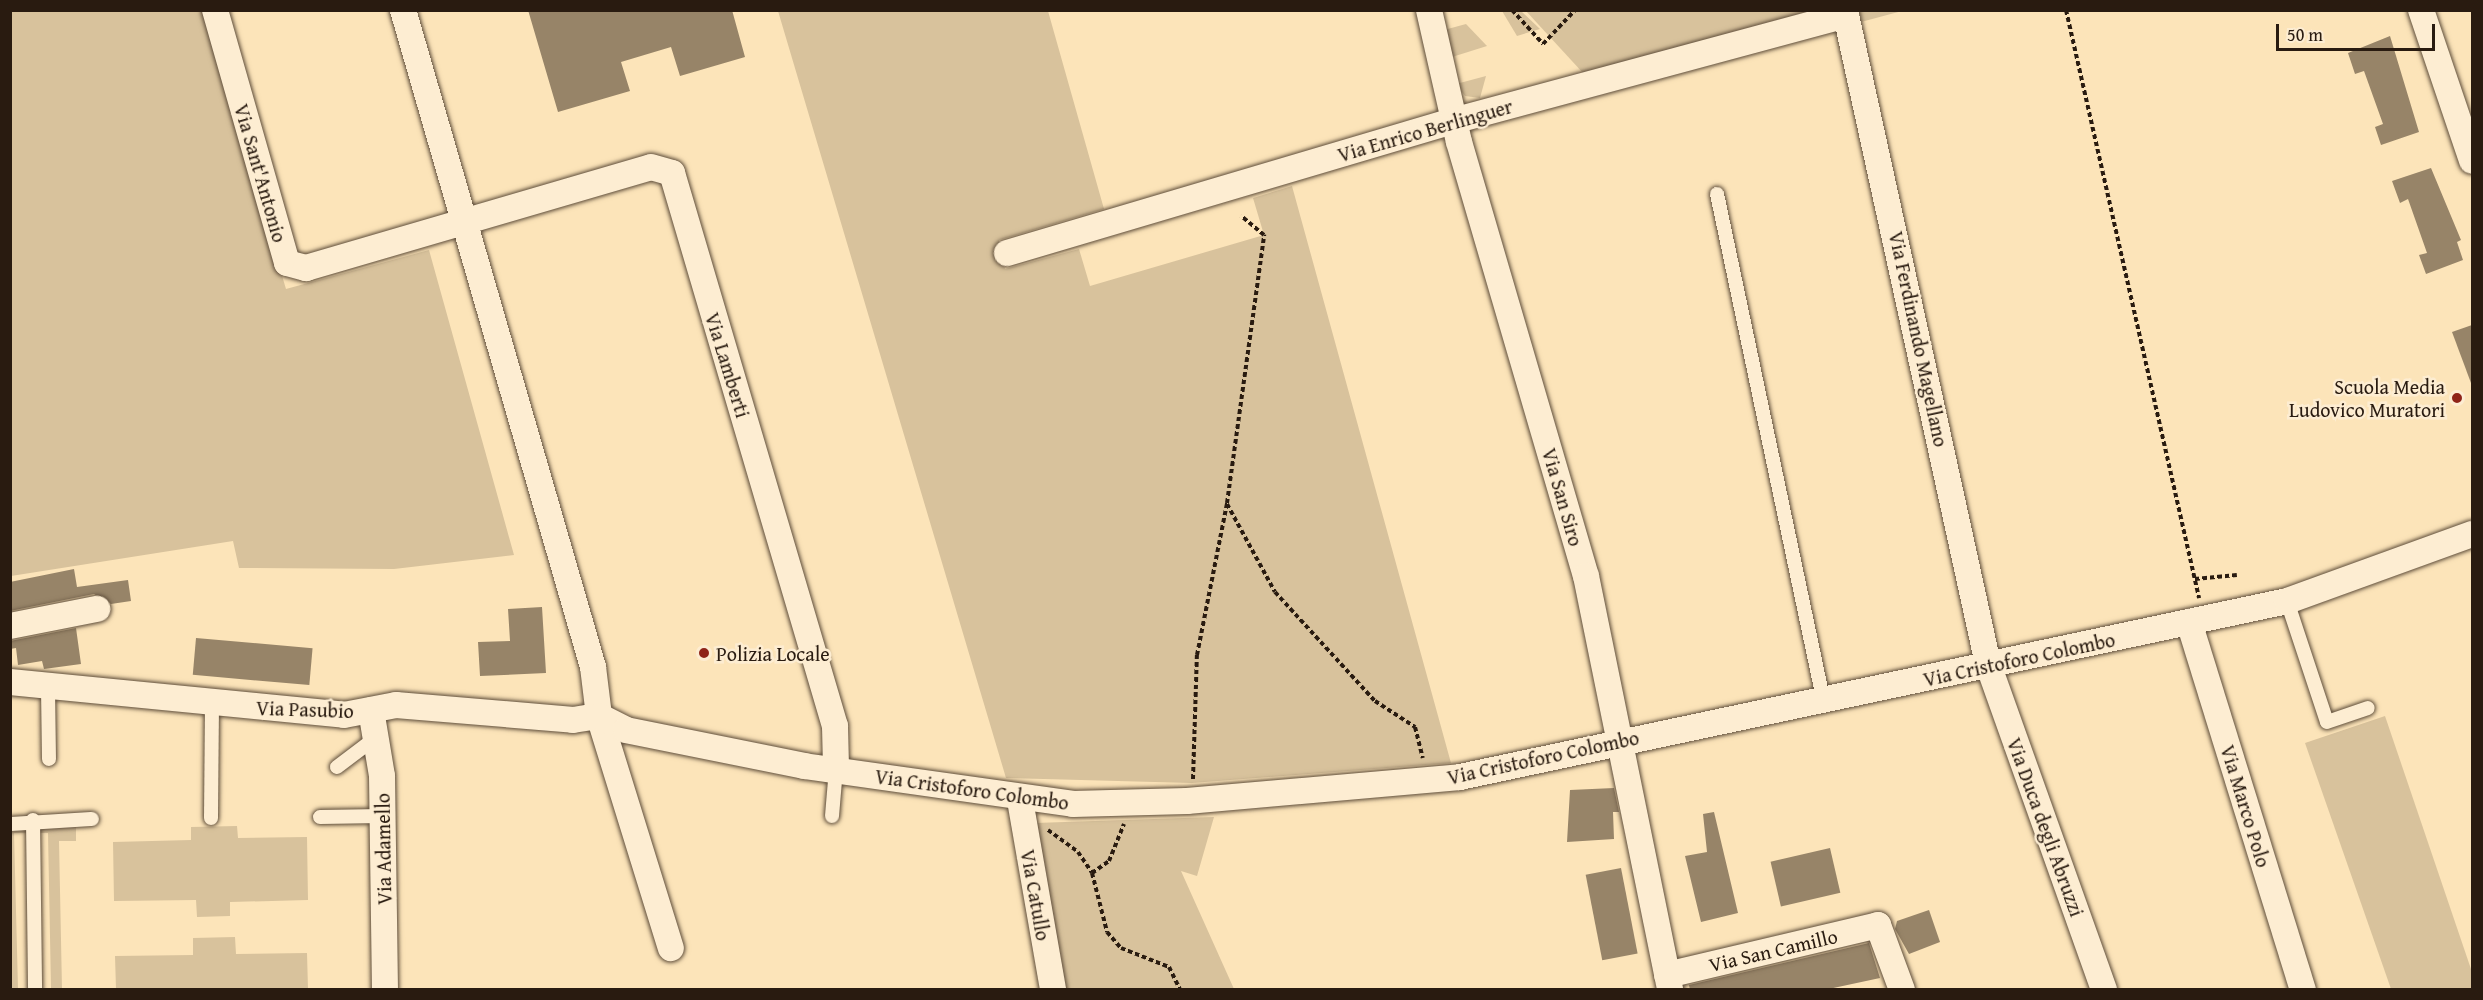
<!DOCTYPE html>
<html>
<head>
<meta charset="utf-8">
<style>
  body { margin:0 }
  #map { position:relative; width:2483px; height:1000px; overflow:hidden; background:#fce4b9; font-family:"Gentium Book Plus",serif }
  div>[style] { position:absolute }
  .green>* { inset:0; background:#d8c29c }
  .building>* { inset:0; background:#978468; transform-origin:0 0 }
  .path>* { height:4px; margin-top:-2px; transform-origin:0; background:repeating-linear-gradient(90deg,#291b10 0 4.5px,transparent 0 7.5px) }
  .roads { filter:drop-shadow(0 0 2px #5e4d3a) drop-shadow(0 0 2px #5e4d3a) }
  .lane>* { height:14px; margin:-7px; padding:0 7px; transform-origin:7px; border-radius:7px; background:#fdedd2 }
  .street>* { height:26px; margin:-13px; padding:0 13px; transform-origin:13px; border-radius:13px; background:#fdedd2 }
  .dots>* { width:16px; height:16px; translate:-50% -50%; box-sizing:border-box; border:3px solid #fdedd2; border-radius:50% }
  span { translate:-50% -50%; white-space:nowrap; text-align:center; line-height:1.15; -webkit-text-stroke:5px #fdedd2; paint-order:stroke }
  .street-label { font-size:20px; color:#291b10 }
  .poi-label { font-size:20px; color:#291b10 }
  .right { translate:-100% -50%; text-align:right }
  .left { translate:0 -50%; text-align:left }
  .frame { position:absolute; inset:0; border:12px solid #291b10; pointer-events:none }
  .scale { position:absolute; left:2276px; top:24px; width:159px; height:27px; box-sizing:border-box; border:3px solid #291b10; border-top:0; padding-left:8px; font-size:18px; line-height:21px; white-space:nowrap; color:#291b10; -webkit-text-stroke:4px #fdedd2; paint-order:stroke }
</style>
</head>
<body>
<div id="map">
  <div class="green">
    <i style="clip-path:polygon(11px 11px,203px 11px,286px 289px,429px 250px,514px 555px,394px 569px,239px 568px,233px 541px,11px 576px)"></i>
    <i style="clip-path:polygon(778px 11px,1048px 11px,1104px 209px,999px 240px,1005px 269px,1079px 249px,1090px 286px,1264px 235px,1253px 198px,1292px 186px,1451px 763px,1192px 783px,1006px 778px)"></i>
    <i style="clip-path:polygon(1502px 11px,1521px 11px,1540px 29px,1517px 36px)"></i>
    <i style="clip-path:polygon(1526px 11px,1809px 11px,1583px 73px)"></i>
    <i style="clip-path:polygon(1850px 11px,1902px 11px,1861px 22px)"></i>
    <i style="clip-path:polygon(1466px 24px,1487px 46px,1452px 57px,1444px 30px)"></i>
    <i style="clip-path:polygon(1486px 76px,1480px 98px,1465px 96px,1456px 84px)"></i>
    <i style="clip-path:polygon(2385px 716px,2472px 972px,2472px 989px,2391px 989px,2305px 743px)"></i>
    <i style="clip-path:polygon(1214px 817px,1197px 876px,1181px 871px,1234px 989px,1065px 989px,1035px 823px)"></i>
    <i style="clip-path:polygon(76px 826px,76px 841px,59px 841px,62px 989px,51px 989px,48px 833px,14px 833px,18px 989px,11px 989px,10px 832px)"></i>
    <i style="clip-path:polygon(237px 826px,238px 838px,307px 837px,308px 900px,230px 902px,230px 916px,197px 917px,196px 900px,114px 901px,113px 842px,191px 840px,191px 827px)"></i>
    <i style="clip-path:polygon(235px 937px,236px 954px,307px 953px,308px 989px,116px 989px,115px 956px,193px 955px,193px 938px)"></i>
  </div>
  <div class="building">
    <i style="clip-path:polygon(528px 10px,732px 10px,745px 57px,680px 76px,671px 47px,621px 62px,630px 91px,558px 112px)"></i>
    <i style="clip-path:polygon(2390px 36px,2419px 132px,2381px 145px,2375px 127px,2383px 124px,2364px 71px,2355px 74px,2348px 53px)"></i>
    <i style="clip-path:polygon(2431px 168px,2461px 240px,2457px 242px,2463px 260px,2426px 274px,2419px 255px,2427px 253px,2408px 199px,2400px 203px,2392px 181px)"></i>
    <i style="clip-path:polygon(2472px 325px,2472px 382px,2471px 383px,2452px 332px)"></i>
    <i style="clip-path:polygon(74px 569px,77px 587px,128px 580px,131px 601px,111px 604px,94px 594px,10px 611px,10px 582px)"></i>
    <i style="clip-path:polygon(542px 607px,546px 673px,480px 676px,478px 642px,510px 641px,508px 609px)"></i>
    <i style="clip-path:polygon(76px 628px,81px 664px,44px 669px,42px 661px,18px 665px,16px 648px,10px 649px,10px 641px)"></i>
    <i style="left:196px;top:638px;width:117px;height:37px;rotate:5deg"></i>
    <i style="clip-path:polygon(1614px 788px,1619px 812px,1613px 812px,1614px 839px,1567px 842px,1570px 790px)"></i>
    <i style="clip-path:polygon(1714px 812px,1738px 913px,1701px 922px,1685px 856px,1707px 852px,1703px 814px)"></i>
    <i style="left:1830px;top:848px;width:46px;height:61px;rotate:77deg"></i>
    <i style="left:1621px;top:868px;width:87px;height:36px;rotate:79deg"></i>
    <i style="clip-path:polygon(1929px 910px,1940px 942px,1909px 954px,1895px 929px,1897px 921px)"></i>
    <i style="clip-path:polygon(1869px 943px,1880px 978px,1824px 990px,1690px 990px,1689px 985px)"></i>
  </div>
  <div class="path">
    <i style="left:1512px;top:10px;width:46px;rotate:47.6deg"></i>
    <i style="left:1543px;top:44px;width:47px;rotate:-46.7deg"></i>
    <i style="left:2066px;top:10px;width:603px;rotate:77.25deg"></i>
    <i style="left:1227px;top:504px;width:100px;rotate:61.4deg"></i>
    <i style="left:1275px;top:592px;width:148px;rotate:47.5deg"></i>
    <i style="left:1375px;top:701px;width:48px;rotate:33deg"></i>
    <i style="left:1415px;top:727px;width:32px;rotate:76deg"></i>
    <i style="left:2195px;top:579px;width:42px;rotate:-5.4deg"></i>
    <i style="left:1193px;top:779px;width:124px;rotate:-88.2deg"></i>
    <i style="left:1197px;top:655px;width:155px;rotate:-78.8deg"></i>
    <i style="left:1227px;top:503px;width:271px;rotate:-82.1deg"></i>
    <i style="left:1264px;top:235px;width:30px;rotate:-140deg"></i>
    <i style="left:1048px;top:830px;width:37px;rotate:36deg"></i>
    <i style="left:1078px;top:852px;width:25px;rotate:56deg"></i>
    <i style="left:1092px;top:873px;width:61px;rotate:75.7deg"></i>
    <i style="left:1107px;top:932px;width:21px;rotate:49deg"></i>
    <i style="left:1121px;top:948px;width:52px;rotate:21.6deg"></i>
    <i style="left:1169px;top:967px;width:25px;rotate:64deg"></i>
    <i style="left:1092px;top:873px;width:21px;rotate:-35deg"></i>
    <i style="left:1109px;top:861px;width:40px;rotate:-68deg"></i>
  </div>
  <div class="roads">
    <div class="lane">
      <i style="left:1717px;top:194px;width:520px;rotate:78.13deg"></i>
      <i style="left:2287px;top:601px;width:127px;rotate:71.7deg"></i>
      <i style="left:2327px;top:722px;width:43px;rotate:-18.9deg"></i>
      <i style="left:48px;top:688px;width:71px;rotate:89.2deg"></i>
      <i style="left:337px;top:767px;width:46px;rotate:-37.1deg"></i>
      <i style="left:832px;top:816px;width:48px;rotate:-85.2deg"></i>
      <i style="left:320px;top:817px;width:62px;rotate:-0.9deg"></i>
      <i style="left:211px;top:818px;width:114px;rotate:-89.5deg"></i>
      <i style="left:33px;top:820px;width:170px;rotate:89.3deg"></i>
      <i style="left:10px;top:824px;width:82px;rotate:-3.5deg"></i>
    </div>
    <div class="street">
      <i style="left:215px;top:10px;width:263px;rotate:74.1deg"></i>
      <i style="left:287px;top:263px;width:20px;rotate:15deg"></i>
      <i style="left:306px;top:268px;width:359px;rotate:-16.3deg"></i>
      <i style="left:651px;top:167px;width:22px;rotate:16deg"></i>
      <i style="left:672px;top:173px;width:577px;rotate:73.58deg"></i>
      <i style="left:835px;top:726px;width:42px;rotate:88.6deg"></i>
      <i style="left:403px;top:10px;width:684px;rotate:73.87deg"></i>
      <i style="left:593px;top:667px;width:49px;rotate:83deg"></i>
      <i style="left:599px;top:716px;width:243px;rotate:72.8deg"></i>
      <i style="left:1429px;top:10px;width:135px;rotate:77.2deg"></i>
      <i style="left:1459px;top:142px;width:452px;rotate:73.7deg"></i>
      <i style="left:1586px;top:576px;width:422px;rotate:78.5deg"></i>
      <i style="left:2421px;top:10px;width:159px;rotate:71.3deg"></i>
      <i style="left:1007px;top:253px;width:465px;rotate:-16.5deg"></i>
      <i style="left:1453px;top:121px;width:407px;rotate:-15.1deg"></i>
      <i style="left:1846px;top:15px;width:664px;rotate:77.66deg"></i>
      <i style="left:1988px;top:664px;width:346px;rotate:70.4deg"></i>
      <i style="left:2189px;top:622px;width:385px;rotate:72.8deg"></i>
      <i style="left:10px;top:626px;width:89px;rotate:-11.1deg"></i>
      <i style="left:10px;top:682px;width:336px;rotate:5.6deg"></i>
      <i style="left:344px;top:715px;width:53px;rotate:-10.9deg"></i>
      <i style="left:396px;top:705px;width:178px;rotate:4.8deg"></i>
      <i style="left:573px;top:720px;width:26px;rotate:-9deg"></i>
      <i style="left:371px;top:710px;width:67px;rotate:80.5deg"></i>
      <i style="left:382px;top:776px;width:214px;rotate:89.2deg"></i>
      <i style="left:599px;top:716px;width:30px;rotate:27deg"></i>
      <i style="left:626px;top:730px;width:182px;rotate:11.4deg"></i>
      <i style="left:804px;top:766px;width:272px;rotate:8deg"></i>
      <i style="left:1073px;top:804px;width:114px;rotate:-1.5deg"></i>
      <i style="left:1187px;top:801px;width:274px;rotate:-5deg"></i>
      <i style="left:1460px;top:777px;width:846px;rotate:-12.01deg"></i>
      <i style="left:2287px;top:601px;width:197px;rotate:-19.9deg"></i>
      <i style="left:1020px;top:800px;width:193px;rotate:80.1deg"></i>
      <i style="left:1667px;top:975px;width:217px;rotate:-13.3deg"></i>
      <i style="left:1878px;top:925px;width:69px;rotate:69.7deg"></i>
    </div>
  </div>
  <div class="dots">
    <i style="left:2457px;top:398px;background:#8f2418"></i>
    <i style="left:704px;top:653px;background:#8f2418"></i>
  </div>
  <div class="street-label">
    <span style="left:1425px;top:130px;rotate:-16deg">Via Enrico Berlinguer</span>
    <span style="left:261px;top:173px;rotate:74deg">Via Sant'Antonio</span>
    <span style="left:1919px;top:339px;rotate:78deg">Via Ferdinando Magellano</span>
    <span style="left:728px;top:365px;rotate:73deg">Via Lamberti</span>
    <span style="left:1563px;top:497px;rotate:74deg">Via San Siro</span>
    <span style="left:2019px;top:659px;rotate:-12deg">Via Cristoforo Colombo</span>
    <span style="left:305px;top:709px;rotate:2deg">Via Pasubio</span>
    <span style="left:1543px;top:757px;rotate:-12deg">Via Cristoforo Colombo</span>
    <span style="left:972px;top:789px;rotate:8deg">Via Cristoforo Colombo</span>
    <span style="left:2246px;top:806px;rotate:73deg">Via Marco Polo</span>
    <span style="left:2046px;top:827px;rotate:70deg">Via Duca degli Abruzzi</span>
    <span style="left:383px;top:849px;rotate:-91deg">Via Adamello</span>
    <span style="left:1036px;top:895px;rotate:80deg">Via Catullo</span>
    <span style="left:1773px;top:950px;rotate:-13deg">Via San Camillo</span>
  </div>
  <div class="poi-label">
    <span class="right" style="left:2445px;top:398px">Scuola Media<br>Ludovico Muratori</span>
    <span class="left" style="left:716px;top:653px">Polizia Locale</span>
  </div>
  <div class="frame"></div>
  <div class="scale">50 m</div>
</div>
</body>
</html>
